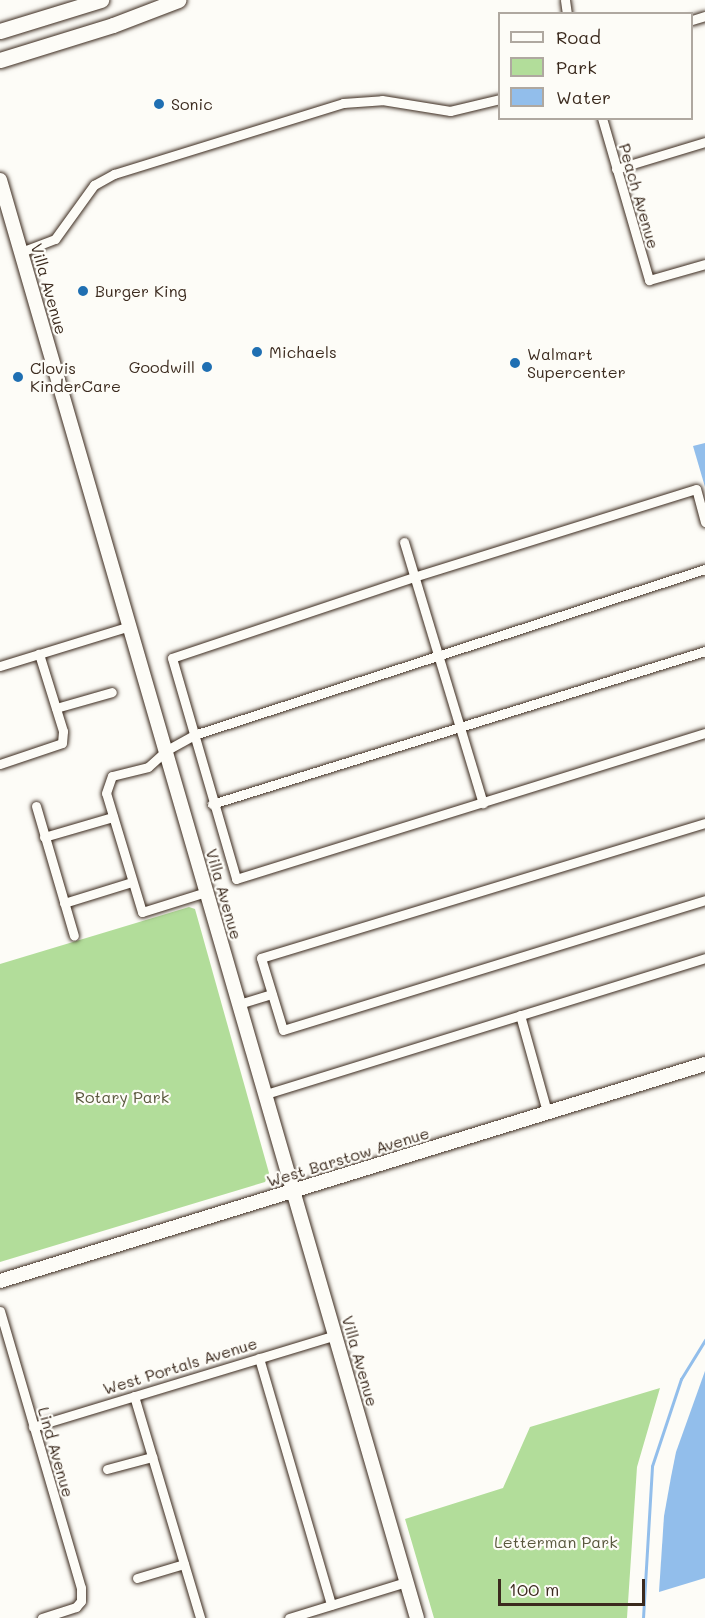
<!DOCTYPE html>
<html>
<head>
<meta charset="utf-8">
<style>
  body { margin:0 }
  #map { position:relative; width:705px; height:1618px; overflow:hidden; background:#fdfcf7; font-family:Mali,sans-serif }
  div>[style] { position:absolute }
  .green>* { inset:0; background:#b2dd9a }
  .water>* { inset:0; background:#92beeb }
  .stream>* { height:3px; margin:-1.5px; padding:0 1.5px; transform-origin:1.5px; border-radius:1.5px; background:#92beeb }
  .roads { filter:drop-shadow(0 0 2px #3b2a1e) drop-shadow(0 0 2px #3b2a1e) }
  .minor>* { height:9px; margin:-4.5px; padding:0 4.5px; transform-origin:4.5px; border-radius:4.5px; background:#fdfcf7 }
  .secondary>* { height:14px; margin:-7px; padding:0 7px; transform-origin:7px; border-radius:7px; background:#fdfcf7 }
  .primary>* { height:15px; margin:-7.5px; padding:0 7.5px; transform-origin:7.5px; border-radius:7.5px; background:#fdfcf7 }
  .dots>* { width:16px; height:16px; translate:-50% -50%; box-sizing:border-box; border:3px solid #fdfcf7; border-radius:50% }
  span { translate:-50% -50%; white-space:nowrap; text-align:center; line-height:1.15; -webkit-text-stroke:4.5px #fdfcf7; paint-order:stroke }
  .poi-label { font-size:16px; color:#3b2a1e }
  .left { translate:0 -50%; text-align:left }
  .right { translate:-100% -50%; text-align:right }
  .street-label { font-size:16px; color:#3b2a1e }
  .park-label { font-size:16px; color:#59573d }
  .legend { position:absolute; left:498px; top:12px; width:195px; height:108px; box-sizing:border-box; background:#fdfcf7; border:2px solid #afa8a0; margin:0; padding:8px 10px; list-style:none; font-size:18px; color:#3b2a1e }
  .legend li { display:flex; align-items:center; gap:12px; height:30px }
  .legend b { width:30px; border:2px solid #afa8a0 }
  .scale { position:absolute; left:498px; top:1579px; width:147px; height:27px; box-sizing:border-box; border:3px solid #3b2a1e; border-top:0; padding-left:8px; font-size:18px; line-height:21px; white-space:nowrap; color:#3b2a1e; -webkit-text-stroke:4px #fdfcf7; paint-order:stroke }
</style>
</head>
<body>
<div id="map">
  <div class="green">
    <i style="clip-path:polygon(189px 907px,195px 909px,269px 1173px,265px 1182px,0 1262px,0 964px)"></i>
    <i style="clip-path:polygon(660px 1388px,637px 1467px,627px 1618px,434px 1618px,405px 1519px,503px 1488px,530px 1427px)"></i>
  </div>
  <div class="water">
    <i style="clip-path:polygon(705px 443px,705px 487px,693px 446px)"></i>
    <i style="clip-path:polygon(705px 1371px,705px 1578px,659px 1592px,664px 1516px,671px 1477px,676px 1452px)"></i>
  </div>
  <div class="stream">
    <i style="left:643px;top:1618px;width:152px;rotate:-86.6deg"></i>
    <i style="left:652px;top:1466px;width:92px;rotate:-71.6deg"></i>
    <i style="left:681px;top:1379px;width:46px;rotate:-58.4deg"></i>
  </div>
  <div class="roads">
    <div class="minor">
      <i style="left:565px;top:0;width:14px;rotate:82deg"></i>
      <i style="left:692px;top:20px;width:14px;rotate:-17deg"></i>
      <i style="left:602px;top:118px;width:169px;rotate:73.8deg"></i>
      <i style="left:649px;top:280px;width:58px;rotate:-15.9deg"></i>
      <i style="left:616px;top:169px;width:93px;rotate:-16.9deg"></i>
      <i style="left:21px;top:252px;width:36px;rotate:-21deg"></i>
      <i style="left:55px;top:239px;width:67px;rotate:-54.2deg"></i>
      <i style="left:94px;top:185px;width:23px;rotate:-29deg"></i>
      <i style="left:114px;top:174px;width:240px;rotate:-17.2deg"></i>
      <i style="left:343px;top:103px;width:39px;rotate:-4deg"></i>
      <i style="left:382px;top:100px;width:69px;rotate:9.2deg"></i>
      <i style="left:450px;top:111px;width:51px;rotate:-13.5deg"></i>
      <i style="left:705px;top:522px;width:34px;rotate:-105deg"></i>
      <i style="left:696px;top:489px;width:295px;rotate:162.7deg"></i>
      <i style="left:414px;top:577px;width:255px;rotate:161.5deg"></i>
      <i style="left:172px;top:658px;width:230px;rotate:73.8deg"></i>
      <i style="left:236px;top:879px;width:491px;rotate:-17.3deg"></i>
      <i style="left:404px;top:542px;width:273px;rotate:73.2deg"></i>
      <i style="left:0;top:666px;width:136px;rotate:-17.1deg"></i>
      <i style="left:56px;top:708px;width:58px;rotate:-15.9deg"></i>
      <i style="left:0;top:764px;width:65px;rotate:-18.7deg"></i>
      <i style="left:62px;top:743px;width:12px;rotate:-85deg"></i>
      <i style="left:63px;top:731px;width:81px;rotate:-107.3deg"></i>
      <i style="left:212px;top:804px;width:516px;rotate:-17.24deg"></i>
      <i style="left:36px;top:806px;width:135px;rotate:73.7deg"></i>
      <i style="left:705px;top:823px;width:464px;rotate:163.1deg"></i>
      <i style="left:261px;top:958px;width:75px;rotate:73deg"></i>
      <i style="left:283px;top:1030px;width:442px;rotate:-17.1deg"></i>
      <i style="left:44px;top:837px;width:72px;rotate:-16.2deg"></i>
      <i style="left:206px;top:892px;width:67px;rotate:162.6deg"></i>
      <i style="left:142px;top:912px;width:124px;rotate:-106.8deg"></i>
      <i style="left:106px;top:793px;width:18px;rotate:-71deg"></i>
      <i style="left:112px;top:776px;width:37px;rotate:-14deg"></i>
      <i style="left:148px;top:767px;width:25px;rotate:-42deg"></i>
      <i style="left:167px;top:750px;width:31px;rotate:-29deg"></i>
      <i style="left:194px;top:735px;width:537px;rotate:-18deg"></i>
      <i style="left:64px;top:903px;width:71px;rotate:-17.2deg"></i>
      <i style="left:239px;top:1004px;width:34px;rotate:-17deg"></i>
      <i style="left:520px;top:1015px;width:101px;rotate:74.4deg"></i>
      <i style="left:266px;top:1094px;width:460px;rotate:-17.2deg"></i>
      <i style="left:0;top:1311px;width:289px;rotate:73.7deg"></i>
      <i style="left:81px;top:1588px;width:13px;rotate:90deg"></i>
      <i style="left:81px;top:1601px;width:8px;rotate:130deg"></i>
      <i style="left:76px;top:1607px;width:36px;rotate:162deg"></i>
      <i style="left:259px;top:1358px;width:257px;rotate:73.7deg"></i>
      <i style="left:134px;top:1396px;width:232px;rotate:73.4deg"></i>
      <i style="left:33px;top:1427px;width:316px;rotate:-16.9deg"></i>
      <i style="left:107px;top:1469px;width:47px;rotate:-14.9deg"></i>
      <i style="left:137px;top:1578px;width:49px;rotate:-16.6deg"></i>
      <i style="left:289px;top:1618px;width:122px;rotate:-17.1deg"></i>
    </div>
    <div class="secondary">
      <i style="left:0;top:180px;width:1497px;rotate:73.83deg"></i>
      <i style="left:0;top:1281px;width:738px;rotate:-17.11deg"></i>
    </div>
    <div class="primary">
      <i style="left:0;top:31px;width:106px;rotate:-17.1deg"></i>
      <i style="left:0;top:60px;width:118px;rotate:-17.2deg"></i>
      <i style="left:113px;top:25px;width:70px;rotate:-21deg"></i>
    </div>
  </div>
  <div class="dots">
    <i style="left:159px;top:104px;background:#1f6fb2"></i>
    <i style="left:83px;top:291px;background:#1f6fb2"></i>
    <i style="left:257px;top:352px;background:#1f6fb2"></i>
    <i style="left:515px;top:363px;background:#1f6fb2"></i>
    <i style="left:207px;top:367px;background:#1f6fb2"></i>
    <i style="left:18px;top:377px;background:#1f6fb2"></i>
  </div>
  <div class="poi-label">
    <span class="left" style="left:171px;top:104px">Sonic</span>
    <span class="left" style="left:95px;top:291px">Burger King</span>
    <span class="left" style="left:269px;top:352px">Michaels</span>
    <span class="left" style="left:527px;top:363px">Walmart<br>Supercenter</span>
    <span class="right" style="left:195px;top:367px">Goodwill</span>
    <span class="left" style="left:30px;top:377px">Clovis<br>KinderCare</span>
  </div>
  <div class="street-label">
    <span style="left:639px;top:196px;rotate:74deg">Peach Avenue</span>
    <span style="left:49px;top:289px;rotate:74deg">Villa Avenue</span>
    <span style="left:224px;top:894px;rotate:74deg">Villa Avenue</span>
    <span style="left:348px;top:1157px;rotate:-17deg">West Barstow Avenue</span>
    <span style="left:360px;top:1361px;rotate:74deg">Villa Avenue</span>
    <span style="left:180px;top:1366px;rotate:-17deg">West Portals Avenue</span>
    <span style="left:56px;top:1452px;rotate:74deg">Lind Avenue</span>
  </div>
  <div class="park-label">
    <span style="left:122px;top:1097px">Rotary Park</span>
    <span style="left:556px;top:1542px">Letterman Park</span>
  </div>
  <ul class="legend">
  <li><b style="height:8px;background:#fdfcf7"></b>Road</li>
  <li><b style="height:16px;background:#b2dd9a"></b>Park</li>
  <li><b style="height:16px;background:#92beeb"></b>Water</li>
  </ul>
  <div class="scale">100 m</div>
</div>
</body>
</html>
